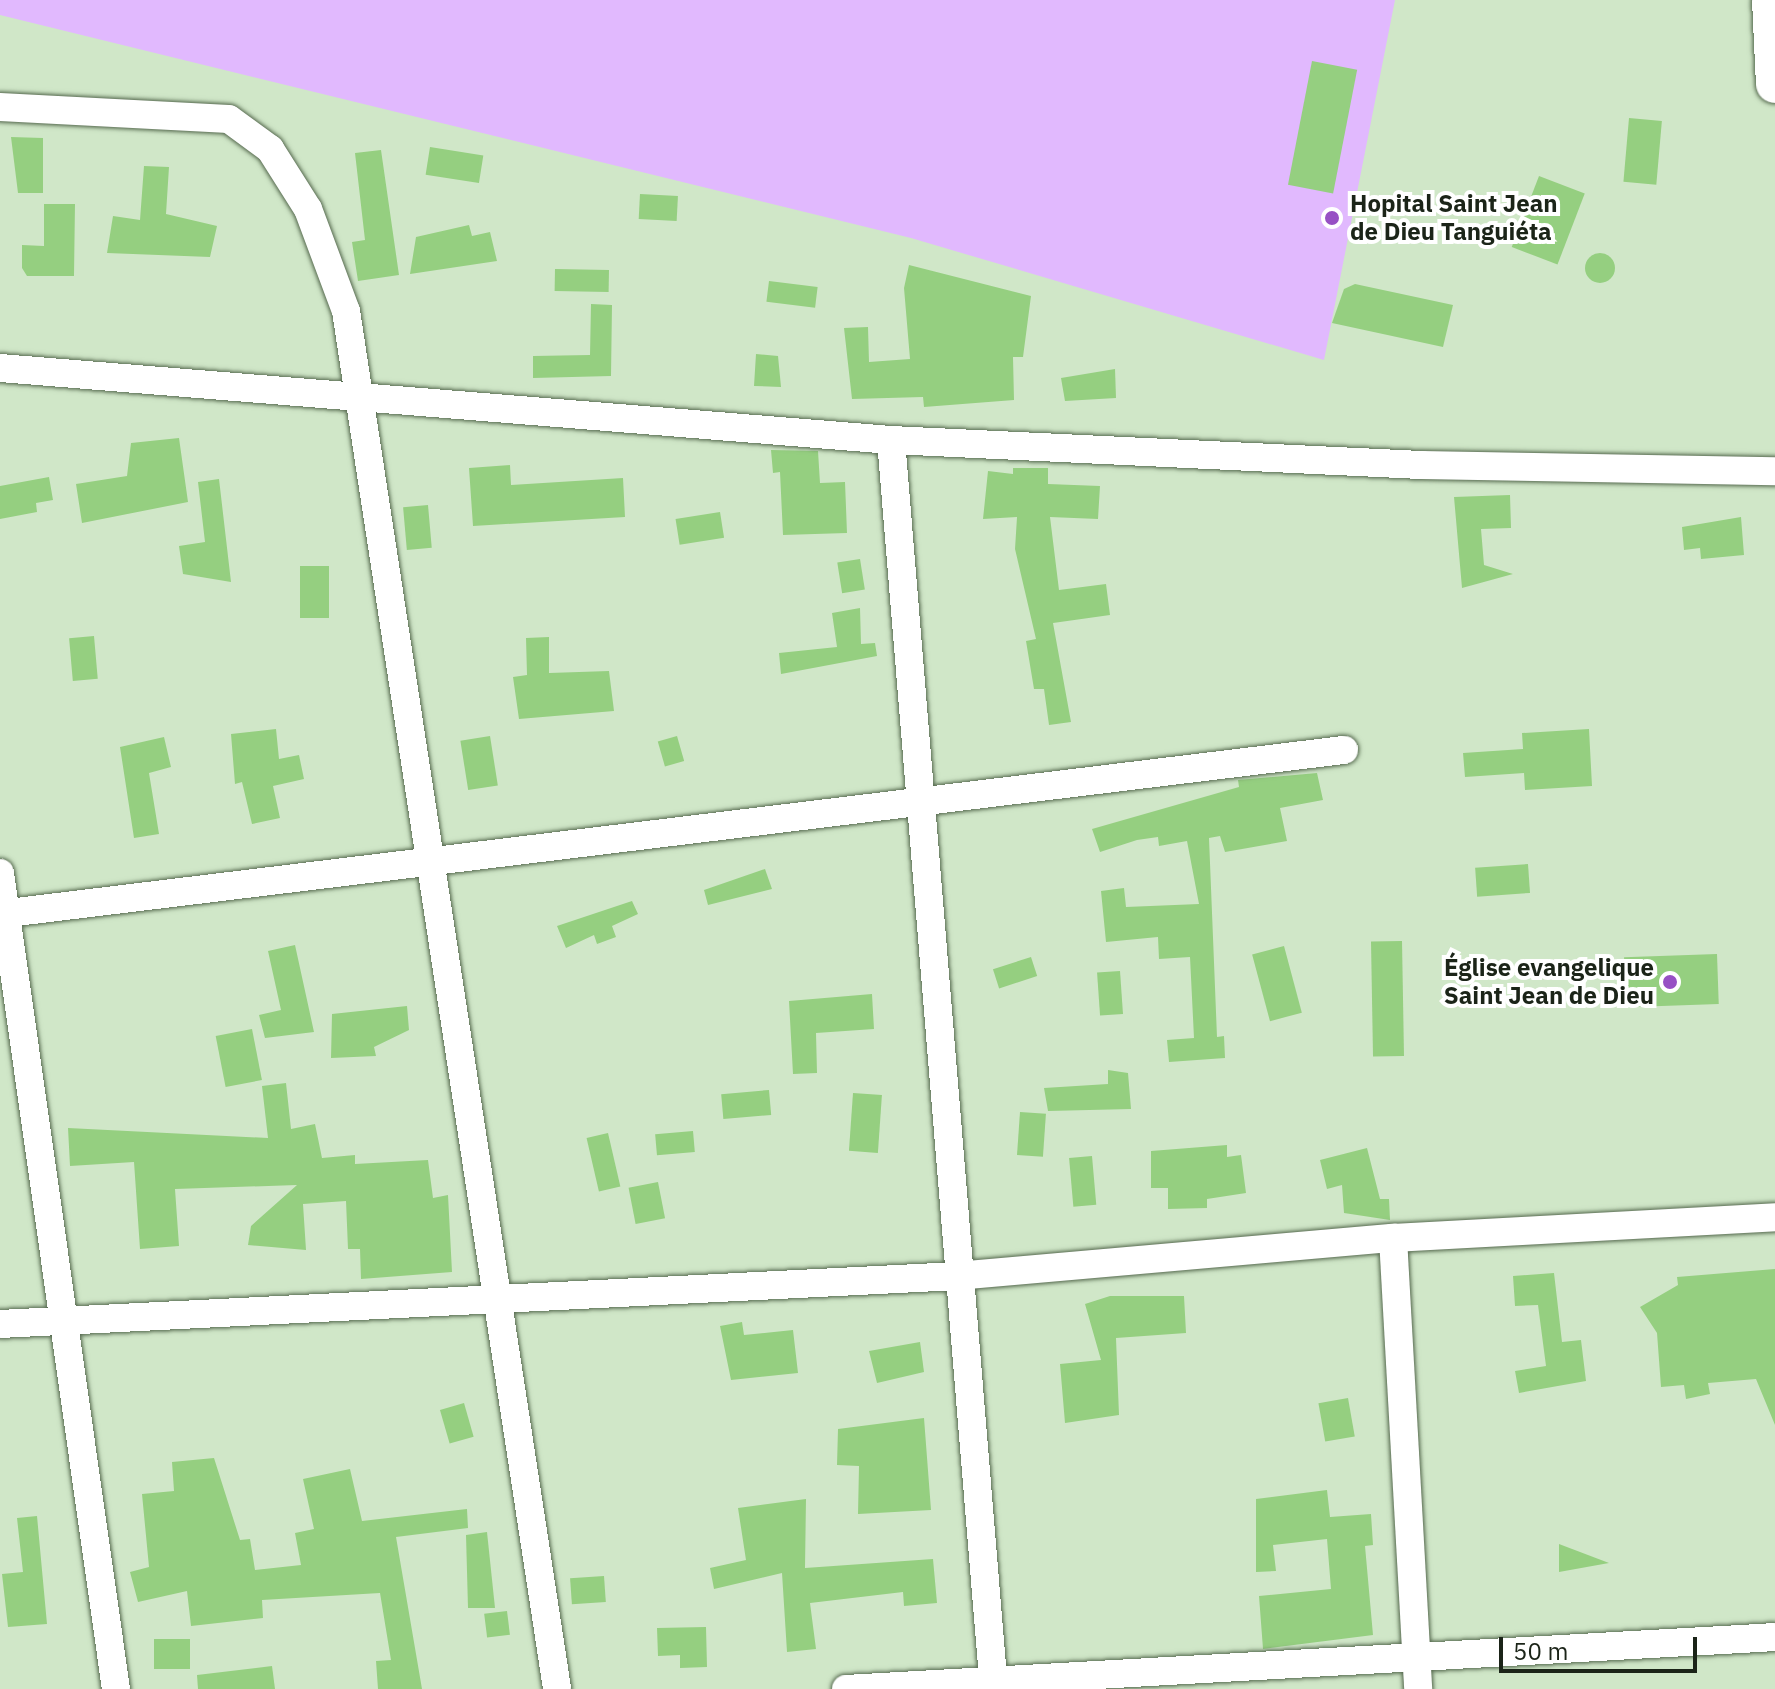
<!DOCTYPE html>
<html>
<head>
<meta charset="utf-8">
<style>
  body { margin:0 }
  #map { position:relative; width:1775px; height:1689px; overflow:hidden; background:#d0e7c8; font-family:"IBM Plex Sans",sans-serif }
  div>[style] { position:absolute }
  .green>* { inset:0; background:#e1b9fe }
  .building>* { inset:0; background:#95cf80; transform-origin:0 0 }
  .round { border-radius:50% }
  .roads { filter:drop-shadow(0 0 2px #566a4f) drop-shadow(0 0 2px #566a4f) }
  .street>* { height:28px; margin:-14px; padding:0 14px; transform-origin:14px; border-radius:14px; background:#fff }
  .secondary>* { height:38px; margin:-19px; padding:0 19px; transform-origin:19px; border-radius:19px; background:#fff }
  .dots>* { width:22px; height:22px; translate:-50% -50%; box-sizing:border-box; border:4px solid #fff; border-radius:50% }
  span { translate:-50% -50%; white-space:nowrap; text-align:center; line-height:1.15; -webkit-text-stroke:8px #fff; paint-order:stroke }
  .poi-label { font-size:24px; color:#1b2418; font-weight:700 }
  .left { translate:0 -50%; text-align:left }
  .right { translate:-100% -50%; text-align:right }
  .scale { position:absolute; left:1499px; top:1637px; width:198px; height:36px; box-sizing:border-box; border:4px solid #1b2418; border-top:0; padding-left:10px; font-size:24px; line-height:28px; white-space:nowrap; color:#1b2418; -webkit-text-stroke:6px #fff; paint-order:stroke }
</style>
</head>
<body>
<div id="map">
  <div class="green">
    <i style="clip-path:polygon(0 0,1395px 0,1324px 360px,911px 238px,0 15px)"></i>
  </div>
  <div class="building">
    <i style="left:1312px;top:61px;width:46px;height:126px;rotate:11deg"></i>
    <i style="left:1629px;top:118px;width:33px;height:64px;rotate:5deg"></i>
    <i style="clip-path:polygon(11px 137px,43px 138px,43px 193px,18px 193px)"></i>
    <i style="left:430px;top:147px;width:54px;height:28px;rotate:9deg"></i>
    <i style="clip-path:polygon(381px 150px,399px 275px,358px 281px,352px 242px,365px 240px,355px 153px)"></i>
    <i style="clip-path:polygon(144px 166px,169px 167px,166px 214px,217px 226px,210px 257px,107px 253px,113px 216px,140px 220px)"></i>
    <i style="left:1539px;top:176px;width:49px;height:76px;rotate:21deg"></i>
    <i style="left:640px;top:194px;width:38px;height:25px;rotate:3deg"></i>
    <i style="clip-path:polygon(44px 204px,75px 204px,74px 276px,27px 276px,22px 268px,22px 245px,44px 246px)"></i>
    <i style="clip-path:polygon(469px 225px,472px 236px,490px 232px,497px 261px,410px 274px,416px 237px)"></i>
    <i class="round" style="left:1585px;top:253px;width:30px;height:30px"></i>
    <i style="clip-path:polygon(909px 265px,1031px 296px,1023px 357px,1013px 357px,1014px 400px,924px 407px,923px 397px,852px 399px,844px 328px,868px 327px,869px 362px,910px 359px,904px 288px)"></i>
    <i style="left:555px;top:269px;width:54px;height:22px;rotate:1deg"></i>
    <i style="left:769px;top:281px;width:49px;height:21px;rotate:7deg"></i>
    <i style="clip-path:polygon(1355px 284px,1453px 305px,1443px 347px,1332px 323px,1344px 289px)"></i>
    <i style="clip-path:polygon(591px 304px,612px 305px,611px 376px,533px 378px,533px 356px,590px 355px)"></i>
    <i style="clip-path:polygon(756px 354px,778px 356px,781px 387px,754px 386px)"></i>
    <i style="clip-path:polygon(1115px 369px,1116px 398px,1065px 401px,1061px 378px)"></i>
    <i style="clip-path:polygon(179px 438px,188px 502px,82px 523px,76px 484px,127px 476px,131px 443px)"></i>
    <i style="clip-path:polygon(771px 450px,818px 451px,820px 483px,845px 482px,847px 533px,783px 535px,780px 472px,773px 473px)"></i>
    <i style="clip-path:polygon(510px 465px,511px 485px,623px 478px,625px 517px,473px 526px,469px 468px)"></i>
    <i style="clip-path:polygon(1013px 468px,1048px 468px,1048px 484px,1100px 486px,1098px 519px,1050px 517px,1059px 590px,1106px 584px,1110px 615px,1053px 623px,1071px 722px,1049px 725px,1044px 689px,1034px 689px,1026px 641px,1036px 639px,1015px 549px,1017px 517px,983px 519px,988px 471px,1013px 474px)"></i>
    <i style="clip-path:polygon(49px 477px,53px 500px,36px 503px,37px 512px,0 519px,0 486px)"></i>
    <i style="clip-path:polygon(219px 479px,231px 582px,183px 574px,179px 546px,205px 542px,198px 482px)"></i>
    <i style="clip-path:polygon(1510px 495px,1511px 528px,1481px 529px,1484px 565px,1513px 574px,1462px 588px,1454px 497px)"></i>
    <i style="left:428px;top:505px;width:43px;height:25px;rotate:85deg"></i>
    <i style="left:720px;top:512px;width:26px;height:45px;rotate:81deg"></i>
    <i style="clip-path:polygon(1741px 517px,1744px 555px,1701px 559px,1700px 548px,1684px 550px,1682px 527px)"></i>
    <i style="left:860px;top:559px;width:31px;height:23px;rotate:81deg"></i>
    <i style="left:329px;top:566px;width:52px;height:29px;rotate:90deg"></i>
    <i style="clip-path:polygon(860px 608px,861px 644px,875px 643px,877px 656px,781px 674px,779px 653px,837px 647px,832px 613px)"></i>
    <i style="left:94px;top:636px;width:43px;height:25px;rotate:85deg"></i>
    <i style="clip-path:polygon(549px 637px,549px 673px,609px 671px,614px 711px,519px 719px,513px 677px,527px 675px,526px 638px)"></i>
    <i style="clip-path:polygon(276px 729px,279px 759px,299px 755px,304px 779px,273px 786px,280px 818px,252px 824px,242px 782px,235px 784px,231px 734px)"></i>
    <i style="clip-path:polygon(1589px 729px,1592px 786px,1525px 790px,1524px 773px,1465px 777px,1463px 753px,1523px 749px,1522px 733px)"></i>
    <i style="left:490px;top:736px;width:50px;height:30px;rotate:81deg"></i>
    <i style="left:677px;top:736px;width:26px;height:20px;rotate:74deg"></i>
    <i style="clip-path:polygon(164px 737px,171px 767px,149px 773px,159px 834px,134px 838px,120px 747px)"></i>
    <i style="clip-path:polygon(1317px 773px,1323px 800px,1280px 808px,1287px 841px,1225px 852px,1220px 836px,1209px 838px,1217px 1037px,1224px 1036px,1225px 1058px,1169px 1062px,1167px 1040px,1194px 1038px,1190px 957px,1159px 959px,1158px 937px,1106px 942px,1101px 891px,1124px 888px,1126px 907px,1199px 904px,1187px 841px,1159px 846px,1158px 837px,1137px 840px,1100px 852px,1092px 829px,1239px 787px,1238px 780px)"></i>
    <i style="left:1528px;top:864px;width:29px;height:53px;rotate:86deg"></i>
    <i style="clip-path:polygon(765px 869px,772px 889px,708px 905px,704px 890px)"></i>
    <i style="clip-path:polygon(632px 901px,638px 914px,612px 926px,616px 937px,597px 944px,594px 935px,566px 948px,557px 926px)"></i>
    <i style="left:1402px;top:941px;width:115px;height:31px;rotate:89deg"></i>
    <i style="clip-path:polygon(295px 945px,314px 1032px,265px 1038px,259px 1015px,281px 1010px,268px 951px)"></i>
    <i style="left:1284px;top:946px;width:69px;height:33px;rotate:75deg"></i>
    <i style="left:1717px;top:954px;width:50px;height:93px;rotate:88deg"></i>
    <i style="left:1031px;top:957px;width:20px;height:40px;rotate:72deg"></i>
    <i style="left:1120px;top:971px;width:43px;height:23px;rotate:86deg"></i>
    <i style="clip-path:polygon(872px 994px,874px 1029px,816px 1033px,817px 1073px,793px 1074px,789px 1001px)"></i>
    <i style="clip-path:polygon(407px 1006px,409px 1030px,374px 1047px,376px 1056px,331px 1058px,332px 1014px)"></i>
    <i style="left:252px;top:1029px;width:52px;height:37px;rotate:79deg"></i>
    <i style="clip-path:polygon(1108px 1070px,1128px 1073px,1131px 1109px,1048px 1111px,1044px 1088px,1108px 1084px)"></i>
    <i style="clip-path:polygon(286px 1083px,291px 1129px,315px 1124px,322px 1158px,355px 1155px,355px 1164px,428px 1160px,433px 1198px,448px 1195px,452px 1272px,361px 1279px,360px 1249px,348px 1249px,346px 1201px,303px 1204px,306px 1250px,248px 1245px,251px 1226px,297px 1185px,175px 1189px,179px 1246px,140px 1249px,134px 1162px,70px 1166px,68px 1128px,268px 1138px,262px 1086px)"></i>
    <i style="left:769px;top:1090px;width:25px;height:48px;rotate:85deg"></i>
    <i style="left:853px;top:1093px;width:29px;height:58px;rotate:4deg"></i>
    <i style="left:1020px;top:1112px;width:26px;height:43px;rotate:4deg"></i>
    <i style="left:693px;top:1131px;width:21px;height:38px;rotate:85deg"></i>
    <i style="left:608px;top:1133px;width:55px;height:22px;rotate:77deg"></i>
    <i style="clip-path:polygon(1227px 1145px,1227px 1157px,1241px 1155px,1246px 1193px,1207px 1199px,1207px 1208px,1168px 1209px,1168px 1188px,1151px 1188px,1151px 1151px)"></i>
    <i style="clip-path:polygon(1367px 1148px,1380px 1199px,1389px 1199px,1390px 1220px,1344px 1213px,1342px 1185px,1327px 1189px,1320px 1160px)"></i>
    <i style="left:1092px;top:1156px;width:49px;height:23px;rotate:85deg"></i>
    <i style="left:658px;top:1182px;width:37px;height:30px;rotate:79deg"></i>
    <i style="clip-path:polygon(1775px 1269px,1775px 1425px,1756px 1379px,1708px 1383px,1710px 1394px,1686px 1399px,1684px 1385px,1661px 1387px,1657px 1333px,1640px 1307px,1678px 1285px,1677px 1277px)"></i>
    <i style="clip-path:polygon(1554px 1273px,1562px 1342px,1581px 1340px,1586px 1381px,1519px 1393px,1515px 1371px,1546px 1366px,1538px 1305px,1515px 1306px,1513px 1276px)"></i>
    <i style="clip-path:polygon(1110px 1296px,1184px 1296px,1186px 1333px,1116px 1338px,1119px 1415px,1065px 1423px,1060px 1364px,1101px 1360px,1085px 1304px)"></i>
    <i style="clip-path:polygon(742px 1322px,744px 1335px,793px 1330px,798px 1373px,731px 1380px,720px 1326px)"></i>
    <i style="clip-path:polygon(920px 1342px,924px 1372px,877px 1383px,869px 1351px)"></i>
    <i style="left:1348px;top:1398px;width:39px;height:30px;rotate:80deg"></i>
    <i style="left:464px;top:1403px;width:35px;height:25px;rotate:74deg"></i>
    <i style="clip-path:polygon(924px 1418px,931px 1510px,858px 1514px,859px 1466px,837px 1465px,838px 1429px)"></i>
    <i style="clip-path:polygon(214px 1458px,240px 1540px,250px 1539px,255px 1570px,301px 1565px,295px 1533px,314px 1529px,303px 1479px,350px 1469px,362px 1521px,467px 1509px,468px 1528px,396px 1537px,422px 1689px,378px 1689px,376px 1661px,391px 1660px,380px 1593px,262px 1600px,263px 1618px,191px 1626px,187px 1591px,138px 1602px,130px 1572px,149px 1567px,142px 1494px,174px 1491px,172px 1462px)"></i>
    <i style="clip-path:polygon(1327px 1490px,1330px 1517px,1371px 1514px,1373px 1545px,1365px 1546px,1373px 1635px,1263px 1649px,1259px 1596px,1331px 1589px,1327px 1539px,1273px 1545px,1276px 1571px,1256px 1572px,1256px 1499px)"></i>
    <i style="clip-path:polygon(806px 1499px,805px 1568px,933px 1559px,937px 1603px,904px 1606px,903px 1592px,810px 1603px,816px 1649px,787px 1652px,782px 1573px,714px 1589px,710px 1568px,746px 1560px,738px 1508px)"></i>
    <i style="clip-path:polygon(37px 1516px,47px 1624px,8px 1627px,2px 1574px,23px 1572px,17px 1518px)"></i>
    <i style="clip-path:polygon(487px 1532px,495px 1608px,468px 1608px,466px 1535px)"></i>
    <i style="clip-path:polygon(1559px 1544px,1609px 1563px,1559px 1572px)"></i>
    <i style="left:604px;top:1576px;width:26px;height:34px;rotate:86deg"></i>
    <i style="left:507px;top:1611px;width:24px;height:23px;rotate:83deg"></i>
    <i style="clip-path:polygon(706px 1627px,707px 1667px,680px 1668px,680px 1655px,658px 1656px,657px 1628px)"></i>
    <i style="left:190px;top:1639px;width:30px;height:36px;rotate:90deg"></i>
    <i style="clip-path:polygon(272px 1666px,275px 1689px,198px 1689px,197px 1675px)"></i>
  </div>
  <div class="roads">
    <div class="street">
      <i style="left:0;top:107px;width:229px;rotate:3deg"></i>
      <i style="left:229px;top:119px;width:51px;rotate:36.2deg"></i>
      <i style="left:270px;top:149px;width:71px;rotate:57.7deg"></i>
      <i style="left:308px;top:209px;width:109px;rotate:69.6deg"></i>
      <i style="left:346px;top:311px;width:1394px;rotate:81.29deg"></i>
      <i style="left:0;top:368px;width:894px;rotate:4.62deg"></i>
      <i style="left:891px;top:440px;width:531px;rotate:2.7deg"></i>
      <i style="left:1421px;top:465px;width:354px;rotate:1deg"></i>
      <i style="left:891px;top:440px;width:1253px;rotate:85.29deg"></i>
      <i style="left:0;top:873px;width:824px;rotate:81.91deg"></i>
      <i style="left:0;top:914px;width:1354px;rotate:-6.96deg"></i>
      <i style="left:1393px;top:1238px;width:452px;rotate:86.8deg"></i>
      <i style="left:0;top:1324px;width:957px;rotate:-2.87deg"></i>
      <i style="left:956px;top:1276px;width:439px;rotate:-5deg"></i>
      <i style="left:1393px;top:1238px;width:383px;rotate:-3.1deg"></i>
      <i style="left:846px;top:1689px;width:930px;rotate:-3.2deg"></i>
    </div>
    <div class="secondary">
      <i style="left:1771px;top:0;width:84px;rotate:87.3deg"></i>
    </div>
  </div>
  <div class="dots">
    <i style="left:1332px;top:218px;background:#9750c4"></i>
    <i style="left:1670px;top:982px;background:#9750c4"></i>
  </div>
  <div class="poi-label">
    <span class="left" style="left:1350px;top:218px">Hopital Saint Jean<br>de Dieu Tanguiéta</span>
    <span class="right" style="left:1654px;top:982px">Église evangelique<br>Saint Jean de Dieu</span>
  </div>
  <div class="scale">50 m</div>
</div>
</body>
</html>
